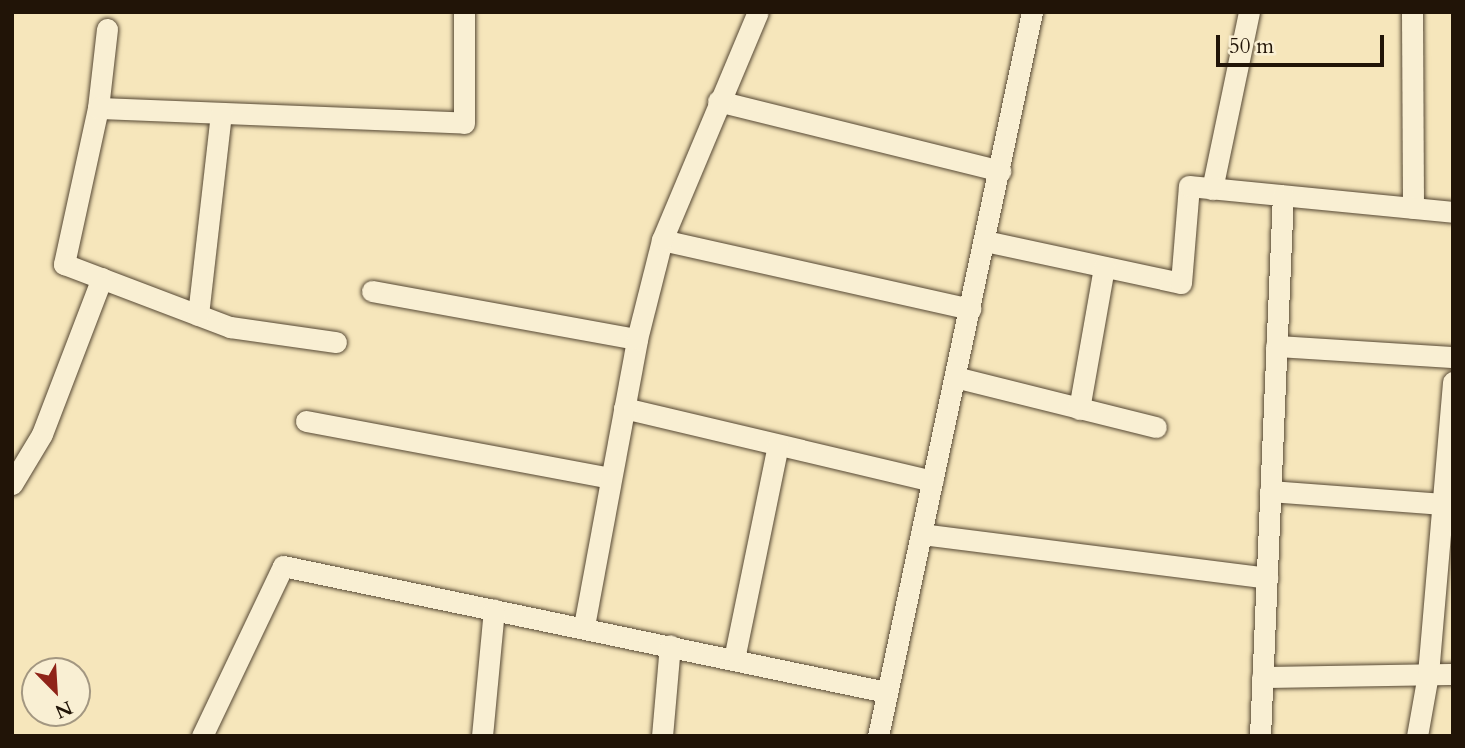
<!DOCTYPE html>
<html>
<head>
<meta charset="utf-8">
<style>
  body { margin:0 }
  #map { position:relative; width:1465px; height:748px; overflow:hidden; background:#f6e6bb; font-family:Cardo,serif }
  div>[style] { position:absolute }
  .roads { filter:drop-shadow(0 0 2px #564834) drop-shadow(0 0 2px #564834) }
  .street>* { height:21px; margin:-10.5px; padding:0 10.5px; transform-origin:10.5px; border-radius:10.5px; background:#f9efd3 }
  span { translate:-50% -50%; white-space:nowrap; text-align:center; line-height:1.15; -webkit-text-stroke:6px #f9efd3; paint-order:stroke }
  .frame { position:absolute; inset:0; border:14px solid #211407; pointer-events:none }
  .north { position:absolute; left:21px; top:657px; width:70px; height:70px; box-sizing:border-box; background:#f9efd3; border:2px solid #a39781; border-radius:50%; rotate:156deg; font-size:19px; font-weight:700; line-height:28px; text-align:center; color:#211407 }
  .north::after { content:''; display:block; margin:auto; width:24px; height:32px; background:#8f2418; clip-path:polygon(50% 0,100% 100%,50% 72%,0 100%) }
  .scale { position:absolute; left:1216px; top:35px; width:168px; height:32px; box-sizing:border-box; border:4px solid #211407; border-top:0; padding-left:9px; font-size:21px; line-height:24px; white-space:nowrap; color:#211407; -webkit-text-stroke:5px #f9efd3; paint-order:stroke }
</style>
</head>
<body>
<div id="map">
  <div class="roads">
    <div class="street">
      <i style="left:1412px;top:12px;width:196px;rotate:89.7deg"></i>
      <i style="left:107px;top:29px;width:80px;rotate:96.5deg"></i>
      <i style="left:98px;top:108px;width:160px;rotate:102.3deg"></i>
      <i style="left:64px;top:264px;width:178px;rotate:20.8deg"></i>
      <i style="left:230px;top:327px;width:107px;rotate:8.1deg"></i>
      <i style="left:718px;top:101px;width:291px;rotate:13.9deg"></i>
      <i style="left:98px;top:108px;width:366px;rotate:2.3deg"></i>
      <i style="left:464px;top:123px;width:111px;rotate:-90deg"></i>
      <i style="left:1212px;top:189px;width:181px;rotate:-78.2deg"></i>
      <i style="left:662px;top:240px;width:316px;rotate:12.6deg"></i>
      <i style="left:985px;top:241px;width:200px;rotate:12.1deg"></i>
      <i style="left:1181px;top:283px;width:97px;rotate:-85.3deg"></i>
      <i style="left:1189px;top:186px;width:265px;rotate:5.6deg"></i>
      <i style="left:372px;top:291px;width:269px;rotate:10.3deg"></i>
      <i style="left:198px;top:315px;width:203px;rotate:-83.5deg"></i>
      <i style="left:1276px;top:346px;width:177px;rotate:3.6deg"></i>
      <i style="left:955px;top:377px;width:207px;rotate:14deg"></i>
      <i style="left:624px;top:408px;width:317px;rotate:13.3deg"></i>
      <i style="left:1079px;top:409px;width:144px;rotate:-80deg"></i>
      <i style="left:306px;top:421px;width:310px;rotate:10.6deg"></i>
      <i style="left:12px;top:484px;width:58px;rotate:-59deg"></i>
      <i style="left:42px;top:434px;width:167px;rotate:-69deg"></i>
      <i style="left:1270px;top:491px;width:173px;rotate:4.3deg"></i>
      <i style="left:921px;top:534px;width:349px;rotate:7.2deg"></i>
      <i style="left:584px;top:626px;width:292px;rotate:-79.5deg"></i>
      <i style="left:637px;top:339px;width:102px;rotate:-75.8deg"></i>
      <i style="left:662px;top:240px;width:247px;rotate:-67.2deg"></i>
      <i style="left:734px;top:659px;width:218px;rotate:-78.4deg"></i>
      <i style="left:1262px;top:677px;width:191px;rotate:-0.9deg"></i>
      <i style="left:202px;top:736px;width:188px;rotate:-64.5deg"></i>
      <i style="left:283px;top:566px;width:616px;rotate:11.8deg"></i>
      <i style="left:482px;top:736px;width:127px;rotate:-84.6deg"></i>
      <i style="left:662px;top:736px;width:91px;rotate:-85deg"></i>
      <i style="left:878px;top:736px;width:740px;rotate:-77.99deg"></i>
      <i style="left:1260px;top:736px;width:541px;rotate:-87.57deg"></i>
      <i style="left:1417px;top:736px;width:63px;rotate:-79.9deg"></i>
      <i style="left:1428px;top:674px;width:293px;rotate:-85.1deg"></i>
    </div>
  </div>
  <div class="frame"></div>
  <div class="north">N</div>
  <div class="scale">50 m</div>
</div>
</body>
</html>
